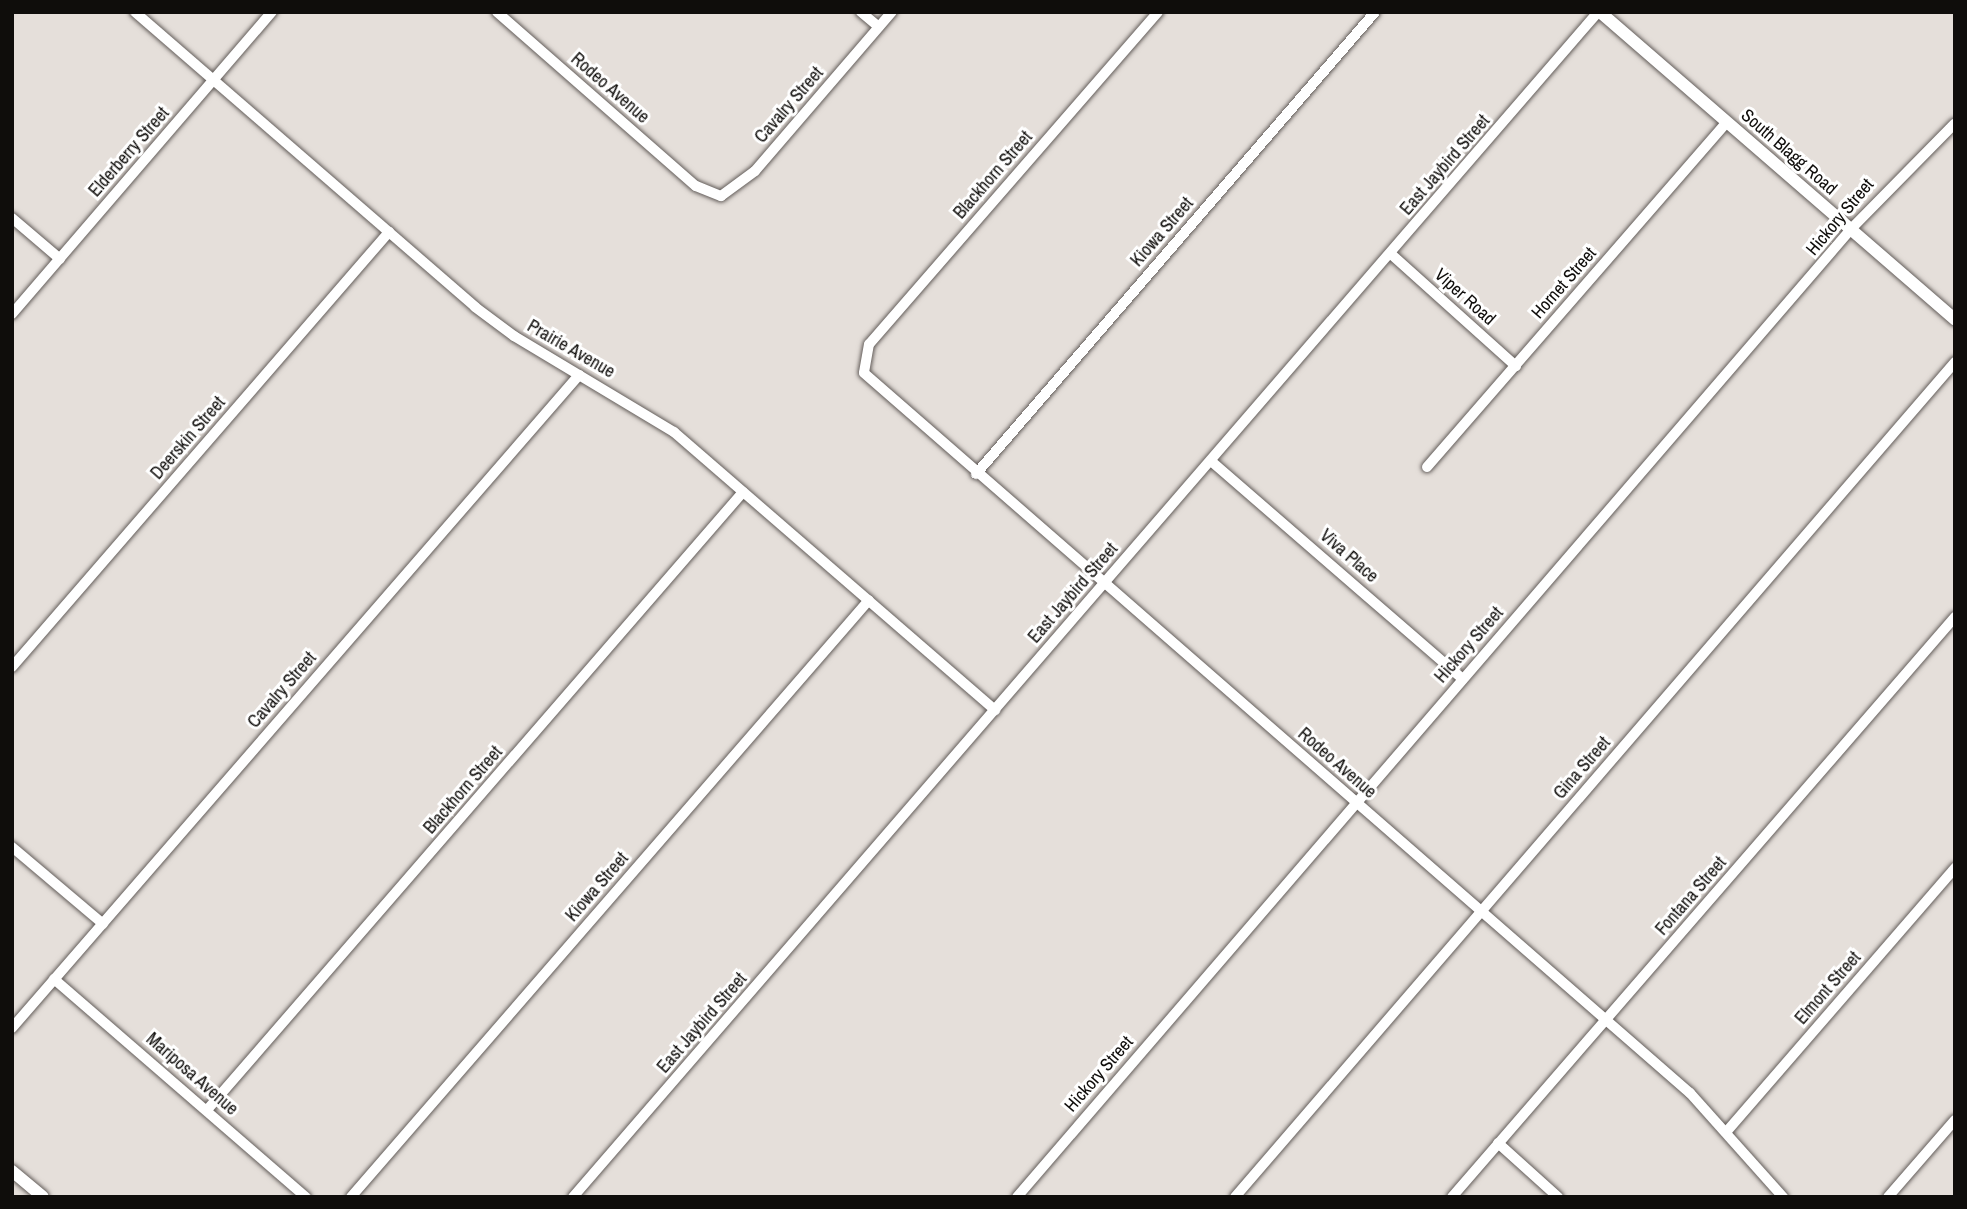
<!DOCTYPE html>
<html>
<head>
<meta charset="utf-8">
<style>
  body { margin:0 }
  #map { position:relative; width:1967px; height:1209px; overflow:hidden; background:#e5dfda; font-family:"Archivo Narrow",sans-serif }
  div>[style] { position:absolute }
  .roads { filter:drop-shadow(0 0 2px #635d5a) drop-shadow(0 0 2px #635d5a) }
  .minor>* { height:10px; margin:-5px; padding:0 5px; transform-origin:5px; border-radius:5px; background:#fff }
  .major>* { height:12px; margin:-6px; padding:0 6px; transform-origin:6px; border-radius:6px; background:#fff }
  span { translate:-50% -50%; white-space:nowrap; text-align:center; line-height:1.15; -webkit-text-stroke:6px #fff; paint-order:stroke }
  .street-label { font-size:18px; color:#0f0d0b }
  .frame { position:absolute; inset:0; border:14px solid #0f0d0b; pointer-events:none }
</style>
</head>
<body>
<div id="map">
  <div class="roads">
    <div class="minor">
      <i style="left:135px;top:12px;width:450px;rotate:40.9deg"></i>
      <i style="left:475px;top:307px;width:49px;rotate:36.6deg"></i>
      <i style="left:514px;top:336px;width:187px;rotate:31deg"></i>
      <i style="left:674px;top:432px;width:425px;rotate:40.9deg"></i>
      <i style="left:497px;top:12px;width:264px;rotate:41.2deg"></i>
      <i style="left:696px;top:186px;width:27px;rotate:22deg"></i>
      <i style="left:721px;top:196px;width:42px;rotate:-36.3deg"></i>
      <i style="left:755px;top:171px;width:210px;rotate:-49.3deg"></i>
      <i style="left:861px;top:12px;width:23px;rotate:40deg"></i>
      <i style="left:1158px;top:12px;width:440px;rotate:131deg"></i>
      <i style="left:869px;top:344px;width:29px;rotate:100deg"></i>
      <i style="left:864px;top:373px;width:1096px;rotate:41.08deg"></i>
      <i style="left:1690px;top:1093px;width:140px;rotate:48.2deg"></i>
      <i style="left:12px;top:218px;width:63px;rotate:40.5deg"></i>
      <i style="left:1391px;top:254px;width:168px;rotate:41.9deg"></i>
      <i style="left:12px;top:314px;width:399px;rotate:-49.3deg"></i>
      <i style="left:1211px;top:461px;width:333px;rotate:40.9deg"></i>
      <i style="left:1427px;top:467px;width:457px;rotate:-49deg"></i>
      <i style="left:976px;top:474px;width:610px;rotate:-49.18deg"></i>
      <i style="left:12px;top:667px;width:576px;rotate:-49.09deg"></i>
      <i style="left:12px;top:847px;width:119px;rotate:40.2deg"></i>
      <i style="left:54px;top:979px;width:333px;rotate:40.9deg"></i>
      <i style="left:12px;top:1028px;width:865px;rotate:-49.03deg"></i>
      <i style="left:207px;top:1110px;width:818px;rotate:-49.06deg"></i>
      <i style="left:1728px;top:1130px;width:347px;rotate:-49.1deg"></i>
      <i style="left:1498px;top:1143px;width:81px;rotate:42deg"></i>
      <i style="left:351px;top:1197px;width:790px;rotate:-49.05deg"></i>
      <i style="left:573px;top:1197px;width:1567px;rotate:-49.14deg"></i>
      <i style="left:1017px;top:1197px;width:1278px;rotate:-49.25deg"></i>
      <i style="left:1851px;top:229px;width:148px;rotate:-45.5deg"></i>
      <i style="left:1235px;top:1197px;width:1103px;rotate:-49.23deg"></i>
      <i style="left:1452px;top:1197px;width:768px;rotate:-49.07deg"></i>
      <i style="left:1888px;top:1197px;width:102px;rotate:-49deg"></i>
    </div>
    <div class="major">
      <i style="left:1600px;top:12px;width:470px;rotate:40.9deg"></i>
      <i style="left:12px;top:1171px;width:40px;rotate:40deg"></i>
    </div>
  </div>
  <div class="street-label">
    <span style="left:610px;top:88px;rotate:41deg">Rodeo Avenue</span>
    <span style="left:789px;top:105px;rotate:-49deg">Cavalry Street</span>
    <span style="left:129px;top:152px;rotate:-49deg">Elderberry Street</span>
    <span style="left:1789px;top:152px;rotate:41deg">South Blagg Road</span>
    <span style="left:1445px;top:165px;rotate:-49deg">East Jaybird Street</span>
    <span style="left:993px;top:175px;rotate:-49deg">Blackhorn Street</span>
    <span style="left:1840px;top:217px;rotate:-50deg">Hickory Street</span>
    <span style="left:1162px;top:232px;rotate:-49deg">Kiowa Street</span>
    <span style="left:1564px;top:283px;rotate:-49deg">Hornet Street</span>
    <span style="left:1465px;top:297px;rotate:42deg">Viper Road</span>
    <span style="left:571px;top:349px;rotate:30deg">Prairie Avenue</span>
    <span style="left:188px;top:438px;rotate:-49deg">Deerskin Street</span>
    <span style="left:1349px;top:556px;rotate:41deg">Viva Place</span>
    <span style="left:1073px;top:593px;rotate:-49deg">East Jaybird Street</span>
    <span style="left:1469px;top:645px;rotate:-49deg">Hickory Street</span>
    <span style="left:282px;top:690px;rotate:-49deg">Cavalry Street</span>
    <span style="left:1337px;top:763px;rotate:41deg">Rodeo Avenue</span>
    <span style="left:1582px;top:768px;rotate:-49deg">Gina Street</span>
    <span style="left:463px;top:790px;rotate:-49deg">Blackhorn Street</span>
    <span style="left:597px;top:887px;rotate:-49deg">Kiowa Street</span>
    <span style="left:1691px;top:896px;rotate:-49deg">Fontana Street</span>
    <span style="left:1828px;top:988px;rotate:-49deg">Elmont Street</span>
    <span style="left:702px;top:1023px;rotate:-49deg">East Jaybird Street</span>
    <span style="left:192px;top:1074px;rotate:41deg">Mariposa Avenue</span>
    <span style="left:1099px;top:1074px;rotate:-49deg">Hickory Street</span>
  </div>
  <div class="frame"></div>
</div>
</body>
</html>
